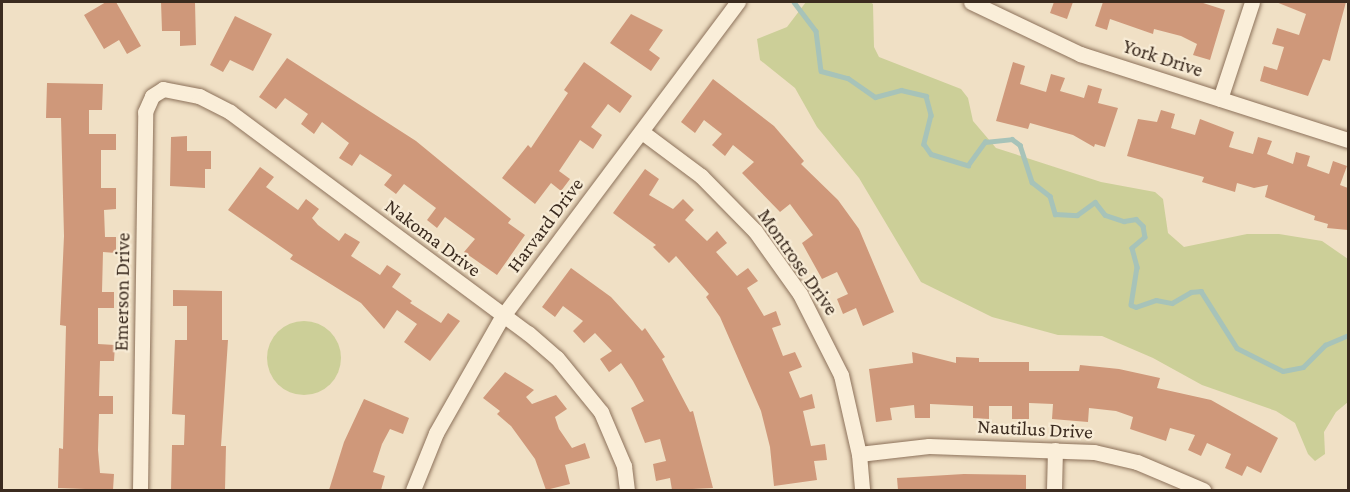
<!DOCTYPE html>
<html>
<head>
<meta charset="utf-8">
<style>
  body { margin:0 }
  #map { position:relative; width:1350px; height:492px; overflow:hidden; background:#f0e0c5; font-family:"Crimson Pro",serif }
  div>[style] { position:absolute }
  .green>* { inset:0; background:#cccf98 }
  .round { border-radius:50% }
  .stream>* { height:4.5px; margin:-2.25px; padding:0 2.25px; transform-origin:2.25px; border-radius:2.25px; background:#a7c3b9 }
  .building>* { inset:0; background:#cf987a }
  .roads { filter:drop-shadow(0 0 2px #8c715a) drop-shadow(0 0 2px #8c715a) }
  .street>* { height:15px; margin:-7.5px; padding:0 7.5px; transform-origin:7.5px; border-radius:7.5px; background:#faeed9 }
  span { translate:-50% -50%; white-space:nowrap; text-align:center; line-height:1.15; -webkit-text-stroke:4.5px #f7ebd5; paint-order:stroke }
  .street-label { font-size:20px; color:#3b2b1f }
  .frame { position:absolute; inset:0; border:3px solid #3b2b1f; pointer-events:none }
</style>
</head>
<body>
<div id="map">
  <div class="green">
    <i style="clip-path:polygon(806px 2px,870px 2px,873px 4px,874px 47px,879px 57px,961px 89px,968px 98px,973px 121px,996px 148px,1101px 182px,1155px 192px,1163px 199px,1168px 233px,1184px 247px,1247px 234px,1279px 234px,1322px 241px,1348px 259px,1348px 402px,1336px 412px,1324px 432px,1325px 454px,1315px 461px,1308px 454px,1295px 423px,1276px 411px,1202px 385px,1153px 358px,1102px 336px,1058px 335px,992px 317px,921px 282px,859px 178px,817px 127px,795px 88px,760px 60px,757px 39px,787px 27px)"></i>
    <i class="round" style="left:267px;top:321px;width:74px;height:74px"></i>
  </div>
  <div class="stream">
    <i style="left:794px;top:2px;width:36px;rotate:53deg"></i>
    <i style="left:816px;top:31px;width:40px;rotate:82.9deg"></i>
    <i style="left:821px;top:71px;width:28px;rotate:15deg"></i>
    <i style="left:848px;top:78px;width:33px;rotate:35deg"></i>
    <i style="left:875px;top:97px;width:27px;rotate:-15deg"></i>
    <i style="left:901px;top:90px;width:26px;rotate:13deg"></i>
    <i style="left:926px;top:96px;width:20px;rotate:75deg"></i>
    <i style="left:931px;top:115px;width:30px;rotate:104deg"></i>
    <i style="left:924px;top:144px;width:12px;rotate:55deg"></i>
    <i style="left:931px;top:154px;width:39px;rotate:17deg"></i>
    <i style="left:968px;top:165px;width:29px;rotate:-54deg"></i>
    <i style="left:985px;top:142px;width:27px;rotate:-6deg"></i>
    <i style="left:1012px;top:139px;width:10px;rotate:37deg"></i>
    <i style="left:1020px;top:145px;width:39px;rotate:72deg"></i>
    <i style="left:1032px;top:182px;width:23px;rotate:38deg"></i>
    <i style="left:1050px;top:196px;width:19px;rotate:74deg"></i>
    <i style="left:1055px;top:214px;width:22px;rotate:3deg"></i>
    <i style="left:1077px;top:215px;width:22px;rotate:-36deg"></i>
    <i style="left:1095px;top:202px;width:16px;rotate:52deg"></i>
    <i style="left:1105px;top:215px;width:20px;rotate:18deg"></i>
    <i style="left:1124px;top:221px;width:12px;rotate:-9deg"></i>
    <i style="left:1136px;top:219px;width:10px;rotate:45deg"></i>
    <i style="left:1143px;top:226px;width:11px;rotate:80deg"></i>
    <i style="left:1145px;top:237px;width:17px;rotate:140deg"></i>
    <i style="left:1132px;top:248px;width:20px;rotate:75deg"></i>
    <i style="left:1137px;top:267px;width:38px;rotate:99deg"></i>
    <i style="left:1131px;top:305px;width:5px;rotate:22deg"></i>
    <i style="left:1136px;top:307px;width:21px;rotate:-19deg"></i>
    <i style="left:1156px;top:300px;width:16px;rotate:11deg"></i>
    <i style="left:1172px;top:303px;width:22px;rotate:-30deg"></i>
    <i style="left:1191px;top:292px;width:10px;rotate:-6deg"></i>
    <i style="left:1201px;top:291px;width:67px;rotate:57.7deg"></i>
    <i style="left:1237px;top:348px;width:51px;rotate:26.6deg"></i>
    <i style="left:1283px;top:371px;width:20px;rotate:-11deg"></i>
    <i style="left:1303px;top:367px;width:31px;rotate:-45deg"></i>
    <i style="left:1325px;top:345px;width:25px;rotate:-23deg"></i>
  </div>
  <div class="building">
    <i style="clip-path:polygon(106px 2px,116px 2px,141px 46px,127px 54px,119px 40px,104px 49px,84px 15px)"></i>
    <i style="clip-path:polygon(161px 2px,195px 2px,196px 45px,180px 46px,180px 31px,162px 31px)"></i>
    <i style="clip-path:polygon(1054px 2px,1073px 2px,1067px 19px,1050px 13px)"></i>
    <i style="clip-path:polygon(1103px 2px,1200px 2px,1225px 10px,1210px 60px,1193px 55px,1197px 44px,1181px 36px,1154px 29px,1153px 34px,1110px 19px,1107px 30px,1095px 26px)"></i>
    <i style="clip-path:polygon(1276px 2px,1346px 2px,1330px 61px,1323px 59px,1308px 96px,1260px 81px,1264px 66px,1277px 70px,1284px 47px,1272px 44px,1277px 28px,1299px 35px,1306px 14px)"></i>
    <i style="clip-path:polygon(631px 14px,663px 30px,649px 50px,660px 58px,651px 71px,610px 43px)"></i>
    <i style="clip-path:polygon(235px 16px,272px 34px,253px 71px,230px 60px,223px 72px,210px 65px)"></i>
    <i style="clip-path:polygon(287px 58px,416px 141px,511px 219px,508px 223px,525px 235px,497px 275px,464px 252px,475px 239px,445px 217px,437px 228px,427px 220px,436px 208px,404px 184px,396px 194px,384px 185px,392px 175px,360px 154px,352px 166px,339px 158px,349px 143px,322px 122px,314px 134px,301px 124px,308px 114px,285px 98px,276px 109px,259px 97px)"></i>
    <i style="clip-path:polygon(584px 62px,632px 96px,620px 113px,608px 104px,591px 127px,602px 135px,593px 149px,580px 140px,559px 171px,570px 179px,561px 191px,551px 183px,535px 204px,502px 178px,528px 145px,531px 148px,568px 93px,564px 90px)"></i>
    <i style="clip-path:polygon(1013px 62px,1025px 66px,1020px 84px,1046px 92px,1051px 74px,1065px 78px,1060px 91px,1084px 98px,1088px 85px,1102px 89px,1098px 103px,1118px 108px,1105px 147px,1095px 144px,1094px 147px,1073px 135px,1030px 123px,1028px 129px,996px 121px)"></i>
    <i style="clip-path:polygon(713px 79px,774px 126px,804px 161px,801px 164px,838px 200px,859px 229px,894px 312px,863px 326px,856px 308px,843px 314px,837px 299px,848px 294px,837px 272px,822px 279px,802px 243px,813px 235px,790px 204px,780px 212px,742px 173px,754px 162px,733px 145px,725px 156px,712px 145px,722px 134px,704px 120px,695px 133px,681px 122px)"></i>
    <i style="clip-path:polygon(47px 83px,103px 84px,102px 110px,89px 110px,89px 134px,116px 134px,116px 150px,101px 150px,101px 188px,116px 188px,116px 209px,104px 210px,105px 237px,116px 237px,116px 253px,103px 252px,102px 292px,114px 292px,114px 308px,98px 308px,98px 344px,115px 345px,114px 361px,100px 361px,99px 396px,113px 396px,113px 414px,99px 414px,98px 450px,100px 473px,114px 474px,113px 490px,58px 488px,59px 448px,63px 449px,66px 326px,60px 325px,64px 236px,61px 118px,46px 118px)"></i>
    <i style="clip-path:polygon(1161px 110px,1175px 114px,1171px 128px,1195px 135px,1200px 119px,1234px 132px,1229px 147px,1253px 154px,1258px 137px,1272px 141px,1267px 154px,1293px 164px,1296px 152px,1310px 156px,1307px 166px,1329px 174px,1333px 161px,1347px 166px,1340px 185px,1348px 188px,1348px 230px,1327px 228px,1328px 224px,1314px 220px,1315px 216px,1265px 197px,1268px 185px,1254px 188px,1237px 183px,1235px 192px,1202px 182px,1204px 177px,1127px 156px,1138px 119px,1157px 122px)"></i>
    <i style="clip-path:polygon(187px 136px,187px 151px,211px 151px,211px 169px,205px 169px,205px 188px,170px 186px,171px 137px)"></i>
    <i style="clip-path:polygon(260px 167px,274px 177px,266px 187px,298px 210px,306px 199px,319px 209px,312px 218px,318px 225px,339px 241px,345px 233px,360px 242px,351px 256px,380px 275px,387px 265px,401px 274px,392px 287px,412px 301px,410px 303px,441px 323px,448px 313px,460px 321px,430px 361px,404px 342px,417px 324px,397px 310px,384px 329px,361px 303px,300px 265px,290px 259px,293px 255px,228px 210px)"></i>
    <i style="clip-path:polygon(645px 169px,659px 179px,649px 195px,673px 209px,683px 199px,694px 210px,685px 220px,707px 241px,717px 231px,727px 243px,716px 252px,737px 276px,748px 268px,758px 281px,747px 288px,764px 316px,776px 311px,781px 325px,772px 328px,783px 356px,795px 352px,802px 367px,789px 372px,800px 398px,812px 394px,815px 408px,803px 411px,811px 446px,825px 444px,827px 460px,814px 461px,817px 480px,774px 486px,770px 447px,761px 411px,720px 317px,706px 297px,709px 294px,676px 256px,669px 263px,653px 247px,656px 245px,613px 213px)"></i>
    <i style="clip-path:polygon(571px 268px,611px 297px,642px 331px,645px 328px,665px 357px,662px 359px,690px 412px,693px 411px,713px 488px,672px 490px,670px 478px,656px 481px,653px 464px,666px 461px,660px 439px,645px 443px,631px 408px,644px 401px,633px 381px,621px 363px,609px 372px,600px 359px,612px 351px,595px 333px,584px 343px,573px 331px,583px 321px,563px 306px,555px 317px,542px 307px)"></i>
    <i style="clip-path:polygon(173px 290px,222px 291px,222px 340px,228px 340px,221px 446px,226px 446px,225px 490px,171px 490px,172px 445px,184px 445px,185px 415px,172px 414px,175px 340px,187px 340px,187px 306px,173px 306px)"></i>
    <i style="clip-path:polygon(912px 352px,956px 363px,956px 357px,979px 358px,979px 362px,1029px 362px,1029px 371px,1079px 371px,1080px 365px,1119px 369px,1160px 378px,1157px 388px,1211px 400px,1278px 438px,1261px 473px,1247px 466px,1242px 476px,1225px 468px,1231px 454px,1207px 443px,1201px 456px,1188px 450px,1195px 435px,1170px 428px,1166px 441px,1130px 429px,1133px 417px,1116px 411px,1089px 408px,1088px 422px,1052px 419px,1053px 404px,1029px 403px,1029px 419px,1012px 419px,1012px 406px,989px 406px,989px 419px,973px 418px,973px 406px,930px 404px,930px 418px,915px 418px,914px 405px,890px 408px,892px 420px,876px 422px,869px 369px,913px 363px)"></i>
    <i style="clip-path:polygon(505px 372px,534px 390px,526px 397px,532px 404px,556px 395px,567px 409px,555px 417px,559px 429px,572px 448px,585px 443px,590px 458px,565px 465px,570px 484px,546px 490px,535px 459px,511px 426px,497px 414px,500px 411px,483px 398px)"></i>
    <i style="clip-path:polygon(364px 399px,409px 418px,403px 434px,390px 429px,382px 444px,373px 472px,385px 476px,381px 490px,329px 490px,344px 442px)"></i>
    <i style="clip-path:polygon(964px 474px,1026px 475px,1026px 490px,898px 490px,897px 478px)"></i>
  </div>
  <div class="roads">
    <div class="street">
      <i style="left:971px;top:2px;width:121px;rotate:25.5deg"></i>
      <i style="left:1080px;top:54px;width:281px;rotate:17.8deg"></i>
      <i style="left:1220px;top:99px;width:102px;rotate:-71.7deg"></i>
      <i style="left:642px;top:132px;width:74px;rotate:36.7deg"></i>
      <i style="left:701px;top:176px;width:77px;rotate:45.5deg"></i>
      <i style="left:755px;top:231px;width:77px;rotate:54.5deg"></i>
      <i style="left:800px;top:294px;width:91px;rotate:63.2deg"></i>
      <i style="left:841px;top:375px;width:81px;rotate:77.2deg"></i>
      <i style="left:859px;top:454px;width:36px;rotate:85deg"></i>
      <i style="left:859px;top:454px;width:70px;rotate:-6.5deg"></i>
      <i style="left:929px;top:446px;width:165px;rotate:2.1deg"></i>
      <i style="left:1094px;top:452px;width:44px;rotate:13.1deg"></i>
      <i style="left:1137px;top:462px;width:72px;rotate:23deg"></i>
      <i style="left:140px;top:490px;width:378px;rotate:-89.2deg"></i>
      <i style="left:145px;top:112px;width:17px;rotate:-66deg"></i>
      <i style="left:152px;top:96px;width:13px;rotate:-32deg"></i>
      <i style="left:163px;top:89px;width:37px;rotate:11deg"></i>
      <i style="left:199px;top:96px;width:35px;rotate:27deg"></i>
      <i style="left:230px;top:112px;width:371px;rotate:36.6deg"></i>
      <i style="left:528px;top:333px;width:38px;rotate:41deg"></i>
      <i style="left:557px;top:358px;width:70px;rotate:50.8deg"></i>
      <i style="left:601px;top:412px;width:59px;rotate:66.9deg"></i>
      <i style="left:624px;top:466px;width:24px;rotate:83deg"></i>
      <i style="left:413px;top:490px;width:61px;rotate:-68deg"></i>
      <i style="left:436px;top:433px;width:133px;rotate:-60.4deg"></i>
      <i style="left:502px;top:317px;width:394px;rotate:-53.2deg"></i>
      <i style="left:1054px;top:490px;width:40px;rotate:-88.6deg"></i>
    </div>
  </div>
  <div class="street-label">
    <span style="left:1163px;top:58px;rotate:18deg">York Drive</span>
    <span style="left:545px;top:225px;rotate:-53deg">Harvard Drive</span>
    <span style="left:433px;top:238px;rotate:37deg">Nakoma Drive</span>
    <span style="left:798px;top:262px;rotate:55deg">Montrose Drive</span>
    <span style="left:122px;top:292px;rotate:-89deg">Emerson Drive</span>
    <span style="left:1035px;top:429px;rotate:3deg">Nautilus Drive</span>
  </div>
  <div class="frame"></div>
</div>
</body>
</html>
